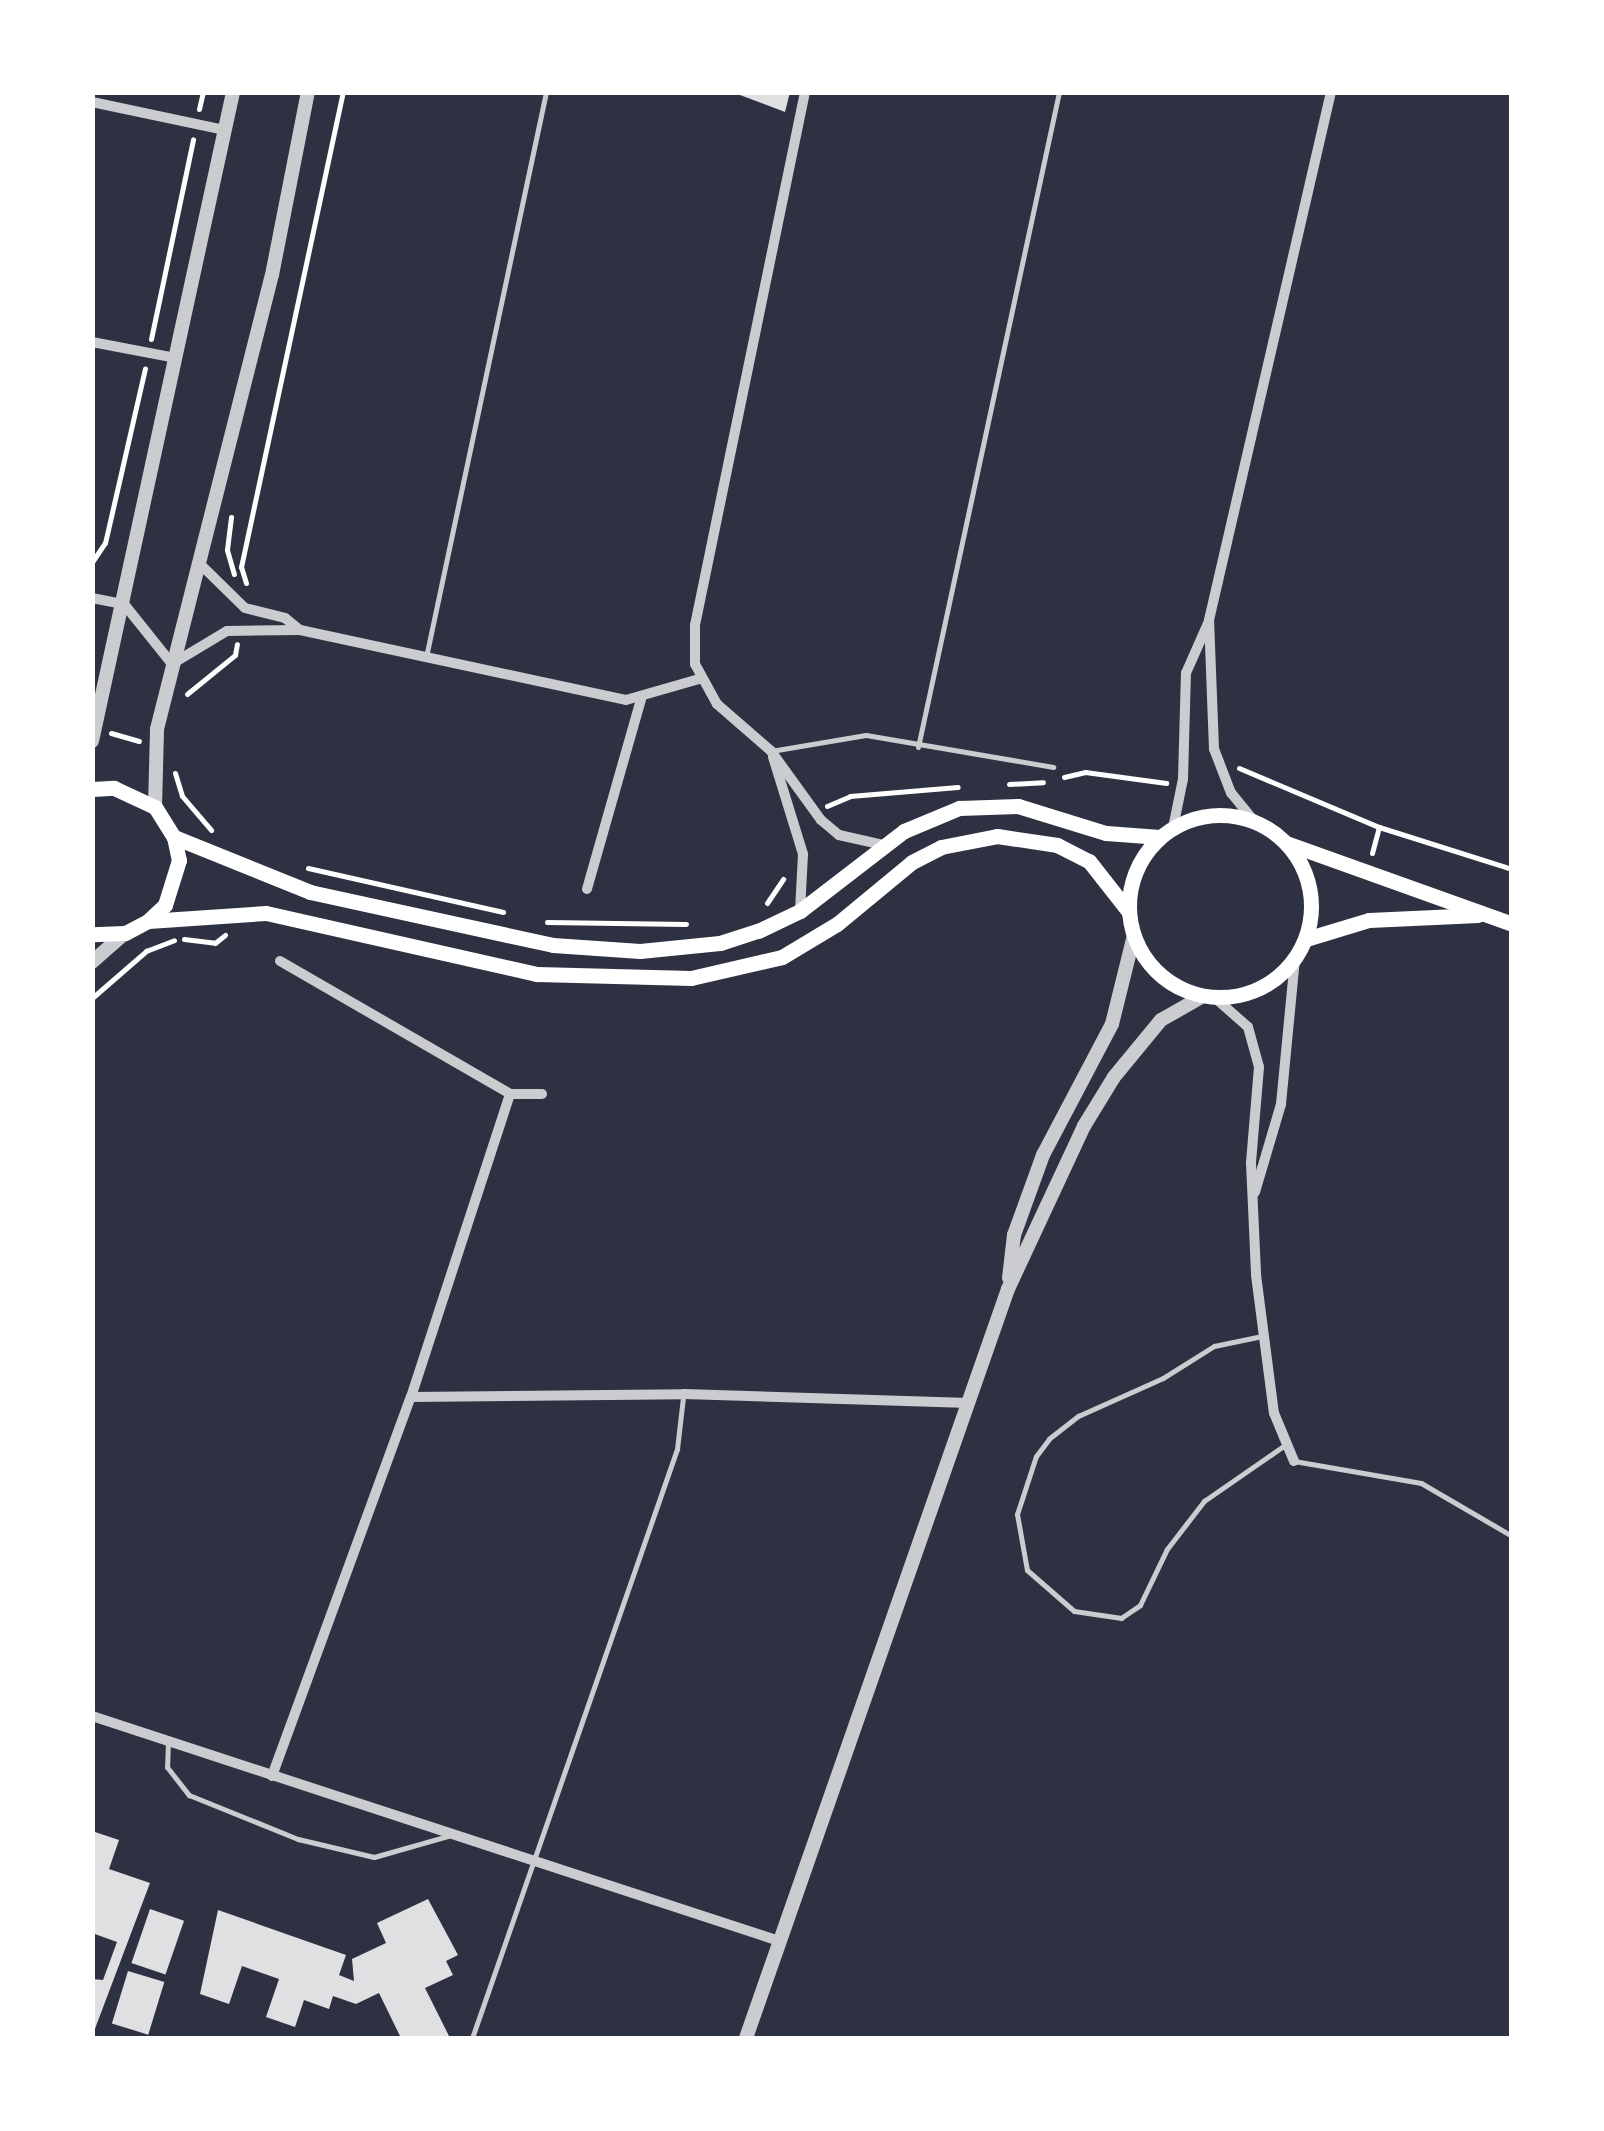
<!DOCTYPE html>
<html>
<head>
<meta charset="utf-8">
<style>
  body { margin:0 }
  #map { position:relative; width:1604px; height:2131px; overflow:hidden; background:#2d3142; font-family:"Alegreya Sans",sans-serif }
  div>[style] { position:absolute }
  .building>* { inset:0; background:#e0e0e3; transform-origin:0 0 }
  .path>* { height:5px; margin:-2.5px; padding:0 2.5px; transform-origin:2.5px; border-radius:2.5px; background:#fff }
  .service>* { height:5px; margin:-2.5px; padding:0 2.5px; transform-origin:2.5px; border-radius:2.5px; background:#caccd0 }
  .minor>* { height:10px; margin:-5px; padding:0 5px; transform-origin:5px; border-radius:5px; background:#caccd0 }
  .tertiary>* { height:14px; margin:-7px; padding:0 7px; transform-origin:7px; border-radius:7px; background:#caccd0 }
  .secondary>* { height:15px; margin:-7.5px; padding:0 7.5px; transform-origin:7.5px; border-radius:7.5px; background:#fff }
  .secondary>.ring { margin:-7.5px; padding:0; box-sizing:content-box; background:none; border:15px solid #fff; border-radius:50% }
  span { translate:-50% -50%; white-space:nowrap; text-align:center; line-height:1.15; -webkit-text-stroke:10px #fff; paint-order:stroke }
  .frame { position:absolute; inset:0; border:95px solid #fff; pointer-events:none }
</style>
</head>
<body>
<div id="map">
  <div class="building">
    <i style="clip-path:polygon(732px 92px,790px 92px,785px 112px)"></i>
    <i style="clip-path:polygon(92px 1831px,119px 1840px,109px 1869px,150px 1883px,93px 2034px,92px 1979px,103px 1980px,117px 1942px,92px 1933px)"></i>
    <i style="clip-path:polygon(428px 1899px,458px 1955px,446px 1961px,453px 1975px,425px 1988px,450px 2038px,401px 2038px,379px 1993px,356px 2004px,333px 1996px,329px 2009px,304px 2000px,295px 2027px,266px 2017px,279px 1979px,242px 1966px,229px 2004px,200px 1994px,218px 1910px,346px 1955px,339px 1975px,354px 1981px,352px 1959px,386px 1943px,377px 1923px)"></i>
    <i style="left:150px;top:1909px;width:36px;height:57px;rotate:19deg"></i>
    <i style="left:128px;top:1971px;width:38px;height:55px;rotate:17deg"></i>
  </div>
  <div class="path">
    <i style="left:199px;top:109px;width:17px;rotate:-77deg"></i>
    <i style="left:151px;top:339px;width:204px;rotate:-78.1deg"></i>
    <i style="left:231px;top:517px;width:33px;rotate:97deg"></i>
    <i style="left:227px;top:550px;width:25px;rotate:74deg"></i>
    <i style="left:92px;top:562px;width:23px;rotate:-56deg"></i>
    <i style="left:105px;top:543px;width:179px;rotate:-77.1deg"></i>
    <i style="left:246px;top:583px;width:17px;rotate:-107deg"></i>
    <i style="left:241px;top:567px;width:486px;rotate:-77.9deg"></i>
    <i style="left:187px;top:694px;width:62px;rotate:-39.1deg"></i>
    <i style="left:235px;top:655px;width:11px;rotate:-80deg"></i>
    <i style="left:111px;top:733px;width:29px;rotate:16deg"></i>
    <i style="left:1239px;top:768px;width:152px;rotate:22.9deg"></i>
    <i style="left:1379px;top:827px;width:139px;rotate:17.5deg"></i>
    <i style="left:175px;top:773px;width:24px;rotate:73deg"></i>
    <i style="left:182px;top:796px;width:45px;rotate:49.5deg"></i>
    <i style="left:1064px;top:777px;width:22px;rotate:-13deg"></i>
    <i style="left:1085px;top:772px;width:82px;rotate:7.7deg"></i>
    <i style="left:1009px;top:784px;width:34px;rotate:-3deg"></i>
    <i style="left:827px;top:806px;width:25px;rotate:-23deg"></i>
    <i style="left:850px;top:796px;width:108px;rotate:-4.8deg"></i>
    <i style="left:1372px;top:853px;width:27px;rotate:-75deg"></i>
    <i style="left:308px;top:868px;width:200px;rotate:12.7deg"></i>
    <i style="left:767px;top:903px;width:29px;rotate:-56deg"></i>
    <i style="left:547px;top:922px;width:139px;rotate:0.8deg"></i>
    <i style="left:184px;top:939px;width:31px;rotate:7deg"></i>
    <i style="left:215px;top:943px;width:13px;rotate:-39deg"></i>
    <i style="left:92px;top:998px;width:72px;rotate:-41deg"></i>
    <i style="left:146px;top:951px;width:30px;rotate:-21deg"></i>
  </div>
  <div class="service">
    <i style="left:426px;top:657px;width:578px;rotate:-78.01deg"></i>
    <i style="left:918px;top:747px;width:670px;rotate:-77.85deg"></i>
    <i style="left:771px;top:751px;width:96px;rotate:-9.6deg"></i>
    <i style="left:866px;top:735px;width:190px;rotate:9.7deg"></i>
    <i style="left:1262px;top:1336px;width:49px;rotate:168.2deg"></i>
    <i style="left:1214px;top:1346px;width:60px;rotate:147.9deg"></i>
    <i style="left:1163px;top:1378px;width:93px;rotate:155.9deg"></i>
    <i style="left:1078px;top:1416px;width:37px;rotate:142deg"></i>
    <i style="left:1049px;top:1439px;width:21px;rotate:127deg"></i>
    <i style="left:1036px;top:1456px;width:61px;rotate:108.1deg"></i>
    <i style="left:1017px;top:1514px;width:57px;rotate:79.9deg"></i>
    <i style="left:1027px;top:1570px;width:62px;rotate:41.1deg"></i>
    <i style="left:1074px;top:1611px;width:48px;rotate:8.5deg"></i>
    <i style="left:1121px;top:1618px;width:23px;rotate:-34deg"></i>
    <i style="left:1140px;top:1605px;width:62px;rotate:-64.3deg"></i>
    <i style="left:1167px;top:1549px;width:61px;rotate:-52.4deg"></i>
    <i style="left:1204px;top:1501px;width:98px;rotate:-34.7deg"></i>
    <i style="left:1294px;top:1461px;width:129px;rotate:9.8deg"></i>
    <i style="left:1421px;top:1483px;width:105px;rotate:30.2deg"></i>
    <i style="left:168px;top:1741px;width:26px;rotate:92deg"></i>
    <i style="left:167px;top:1767px;width:36px;rotate:52deg"></i>
    <i style="left:189px;top:1795px;width:118px;rotate:22deg"></i>
    <i style="left:298px;top:1839px;width:78px;rotate:13.3deg"></i>
    <i style="left:374px;top:1857px;width:80px;rotate:-15.9deg"></i>
    <i style="left:472px;top:2038px;width:624px;rotate:-70.81deg"></i>
    <i style="left:677px;top:1449px;width:52px;rotate:-83.4deg"></i>
  </div>
  <div class="minor">
    <i style="left:805px;top:92px;width:544px;rotate:101.66deg"></i>
    <i style="left:695px;top:625px;width:39px;rotate:90deg"></i>
    <i style="left:695px;top:664px;width:46px;rotate:61.2deg"></i>
    <i style="left:717px;top:704px;width:72px;rotate:41deg"></i>
    <i style="left:771px;top:751px;width:85px;rotate:54.1deg"></i>
    <i style="left:821px;top:820px;width:23px;rotate:40deg"></i>
    <i style="left:839px;top:835px;width:45px;rotate:12.8deg"></i>
    <i style="left:92px;top:102px;width:136px;rotate:11.9deg"></i>
    <i style="left:92px;top:342px;width:86px;rotate:10.8deg"></i>
    <i style="left:199px;top:563px;width:64px;rotate:44.4deg"></i>
    <i style="left:245px;top:608px;width:41px;rotate:14deg"></i>
    <i style="left:285px;top:618px;width:19px;rotate:39deg"></i>
    <i style="left:300px;top:630px;width:333px;rotate:12.1deg"></i>
    <i style="left:626px;top:700px;width:76px;rotate:-16deg"></i>
    <i style="left:92px;top:598px;width:33px;rotate:11deg"></i>
    <i style="left:124px;top:604px;width:77px;rotate:51.3deg"></i>
    <i style="left:172px;top:664px;width:64px;rotate:-31deg"></i>
    <i style="left:227px;top:631px;width:73px;rotate:-0.8deg"></i>
    <i style="left:773px;top:757px;width:102px;rotate:72.8deg"></i>
    <i style="left:803px;top:854px;width:57px;rotate:93deg"></i>
    <i style="left:1254px;top:821px;width:36px;rotate:-129deg"></i>
    <i style="left:1231px;top:793px;width:47px;rotate:-111.1deg"></i>
    <i style="left:1214px;top:749px;width:129px;rotate:-92.2deg"></i>
    <i style="left:1209px;top:620px;width:542px;rotate:-76.99deg"></i>
    <i style="left:1173px;top:828px;width:50px;rotate:-78.5deg"></i>
    <i style="left:1183px;top:779px;width:106px;rotate:-88.4deg"></i>
    <i style="left:1186px;top:673px;width:57px;rotate:-66.1deg"></i>
    <i style="left:587px;top:889px;width:197px;rotate:-74.1deg"></i>
    <i style="left:280px;top:961px;width:266px;rotate:30deg"></i>
    <i style="left:510px;top:1094px;width:32px"></i>
    <i style="left:1214px;top:997px;width:45px;rotate:41.4deg"></i>
    <i style="left:1248px;top:1027px;width:41px;rotate:74.6deg"></i>
    <i style="left:1259px;top:1067px;width:96px;rotate:94.8deg"></i>
    <i style="left:1251px;top:1163px;width:112px;rotate:87.4deg"></i>
    <i style="left:1256px;top:1275px;width:139px;rotate:82.6deg"></i>
    <i style="left:1274px;top:1413px;width:52px;rotate:67.4deg"></i>
    <i style="left:1255px;top:1192px;width:92px;rotate:-73.5deg"></i>
    <i style="left:1281px;top:1104px;width:147px;rotate:-84.5deg"></i>
    <i style="left:411px;top:1397px;width:273px;rotate:-0.6deg"></i>
    <i style="left:684px;top:1394px;width:285px;rotate:1.8deg"></i>
    <i style="left:92px;top:1716px;width:723px;rotate:18.13deg"></i>
    <i style="left:272px;top:1776px;width:404px;rotate:-69.9deg"></i>
    <i style="left:411px;top:1397px;width:319px;rotate:-71.9deg"></i>
  </div>
  <div class="tertiary">
    <i style="left:92px;top:741px;width:664px;rotate:-77.74deg"></i>
    <i style="left:155px;top:807px;width:78px;rotate:-88.5deg"></i>
    <i style="left:157px;top:729px;width:468px;rotate:-75.8deg"></i>
    <i style="left:272px;top:275px;width:187px;rotate:-78.9deg"></i>
    <i style="left:92px;top:962px;width:44px;rotate:-41.3deg"></i>
    <i style="left:1009px;top:1278px;width:43px;rotate:-83.4deg"></i>
    <i style="left:1014px;top:1235px;width:85px;rotate:-70.1deg"></i>
    <i style="left:1043px;top:1155px;width:148px;rotate:-62.2deg"></i>
    <i style="left:1112px;top:1024px;width:92px;rotate:-76.1deg"></i>
    <i style="left:746px;top:2038px;width:794px;rotate:-70.72deg"></i>
    <i style="left:1008px;top:1289px;width:180px;rotate:-65deg"></i>
    <i style="left:1084px;top:1126px;width:57px;rotate:-58.5deg"></i>
    <i style="left:1114px;top:1077px;width:74px;rotate:-50.5deg"></i>
    <i style="left:1161px;top:1020px;width:48px;rotate:-29.7deg"></i>
  </div>
  <div class="secondary">
    <i style="left:92px;top:789px;width:22px;rotate:-3deg"></i>
    <i style="left:114px;top:788px;width:45px;rotate:24.9deg"></i>
    <i style="left:155px;top:807px;width:36px;rotate:58deg"></i>
    <i style="left:174px;top:837px;width:24px;rotate:78deg"></i>
    <i style="left:179px;top:860px;width:47px;rotate:107.3deg"></i>
    <i style="left:165px;top:905px;width:23px;rotate:137deg"></i>
    <i style="left:148px;top:921px;width:26px;rotate:152deg"></i>
    <i style="left:125px;top:933px;width:33px;rotate:178deg"></i>
    <i class="ring" style="left:1129px;top:815px;width:167px;height:167px"></i>
    <i style="left:174px;top:837px;width:147px;rotate:22deg"></i>
    <i style="left:310px;top:892px;width:249px;rotate:12.3deg"></i>
    <i style="left:553px;top:945px;width:87px;rotate:3.9deg"></i>
    <i style="left:640px;top:951px;width:80px;rotate:-5.7deg"></i>
    <i style="left:720px;top:943px;width:40px;rotate:-18deg"></i>
    <i style="left:758px;top:931px;width:47px;rotate:-25.5deg"></i>
    <i style="left:800px;top:911px;width:131px;rotate:-37.6deg"></i>
    <i style="left:904px;top:831px;width:60px;rotate:-22.7deg"></i>
    <i style="left:959px;top:808px;width:59px;rotate:-1.9deg"></i>
    <i style="left:1018px;top:806px;width:92px;rotate:17.1deg"></i>
    <i style="left:1106px;top:833px;width:54px;rotate:4.2deg"></i>
    <i style="left:1289px;top:844px;width:237px;rotate:19.7deg"></i>
    <i style="left:148px;top:921px;width:118px;rotate:-3.9deg"></i>
    <i style="left:266px;top:913px;width:278px;rotate:12.7deg"></i>
    <i style="left:537px;top:974px;width:154px;rotate:1.5deg"></i>
    <i style="left:691px;top:978px;width:93px;rotate:-13deg"></i>
    <i style="left:782px;top:957px;width:64px;rotate:-31deg"></i>
    <i style="left:837px;top:924px;width:97px;rotate:-39.6deg"></i>
    <i style="left:912px;top:862px;width:33px;rotate:-27deg"></i>
    <i style="left:941px;top:847px;width:57px;rotate:-11.1deg"></i>
    <i style="left:997px;top:836px;width:61px;rotate:8.5deg"></i>
    <i style="left:1057px;top:845px;width:36px;rotate:27deg"></i>
    <i style="left:1089px;top:861px;width:65px;rotate:51.9deg"></i>
    <i style="left:1306px;top:939px;width:66px;rotate:-16.8deg"></i>
    <i style="left:1369px;top:920px;width:109px;rotate:-2.6deg"></i>
  </div>
  <div class="frame"></div>
</div>
</body>
</html>
